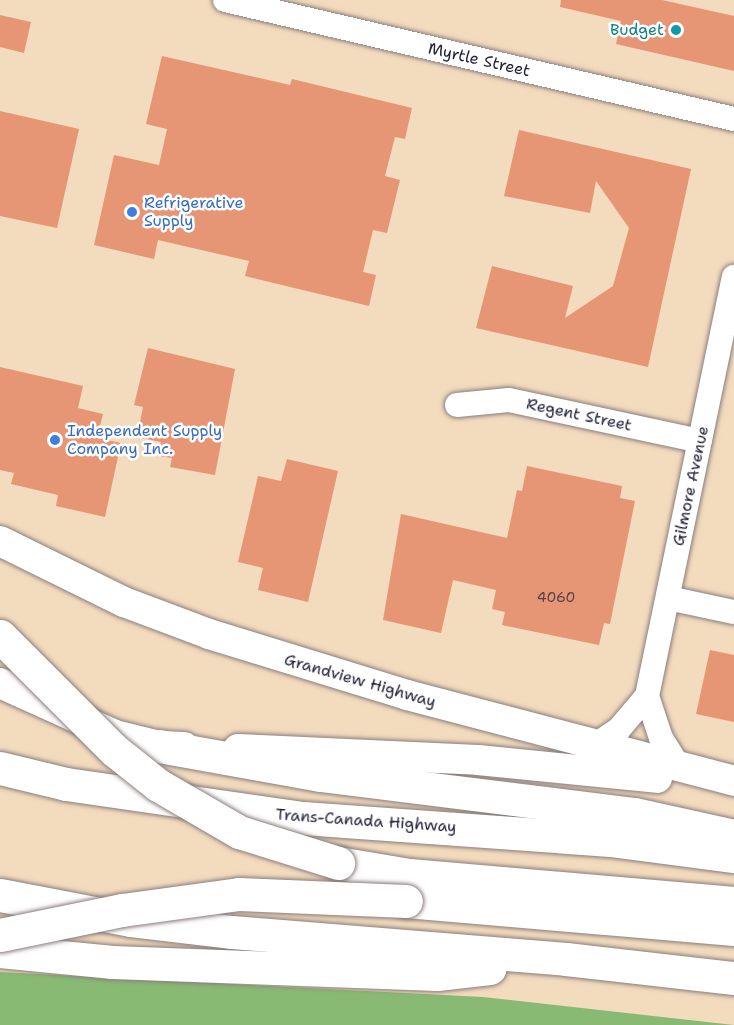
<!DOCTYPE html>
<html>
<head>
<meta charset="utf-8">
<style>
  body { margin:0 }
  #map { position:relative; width:734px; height:1025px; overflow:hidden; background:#f3dbbe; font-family:"Shantell Sans",sans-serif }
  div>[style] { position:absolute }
  .forest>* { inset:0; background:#89ba74 }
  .building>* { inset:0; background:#e69575 }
  .roads { filter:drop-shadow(0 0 2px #8a7e7c) drop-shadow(0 0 2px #8a7e7c) }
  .minor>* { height:24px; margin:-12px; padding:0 12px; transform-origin:12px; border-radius:12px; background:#fff }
  .major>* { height:30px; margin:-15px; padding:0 15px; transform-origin:15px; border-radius:15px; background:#fff }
  .highway>* { height:33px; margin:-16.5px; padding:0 16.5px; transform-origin:16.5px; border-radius:16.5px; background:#fff }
  .bridges { filter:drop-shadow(0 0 2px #8a7e7c) drop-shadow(0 0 2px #8a7e7c) }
  .highway-bridge>* { height:33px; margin:-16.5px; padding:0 16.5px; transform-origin:16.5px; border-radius:16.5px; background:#fff }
  .dots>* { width:16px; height:16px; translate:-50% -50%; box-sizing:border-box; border:3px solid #fff; border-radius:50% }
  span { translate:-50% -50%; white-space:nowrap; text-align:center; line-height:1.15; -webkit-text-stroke:5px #fff; paint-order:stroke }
  .number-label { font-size:14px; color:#533f4a }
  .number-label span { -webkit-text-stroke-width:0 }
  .culture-label { font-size:16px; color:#0d838f }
  .right { translate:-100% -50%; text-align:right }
  .street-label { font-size:16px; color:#22223b }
  .shop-label { font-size:16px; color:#366cbe }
  .left { translate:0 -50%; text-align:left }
</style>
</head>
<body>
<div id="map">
  <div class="forest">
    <i style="clip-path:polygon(0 972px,483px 997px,734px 1025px,0 1025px)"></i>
  </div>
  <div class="building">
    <i style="clip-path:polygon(561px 0,662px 0,734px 16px,734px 71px,616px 44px,621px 21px,560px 7px)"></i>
    <i style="clip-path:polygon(0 15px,31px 22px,24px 53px,0 47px)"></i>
    <i style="clip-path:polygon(162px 56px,290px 85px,292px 79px,412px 108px,405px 139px,395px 137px,385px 176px,400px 180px,387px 233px,373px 230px,363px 272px,376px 275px,369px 306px,245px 276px,249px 261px,158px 240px,154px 259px,94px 245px,114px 155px,159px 165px,167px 129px,146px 124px)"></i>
    <i style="clip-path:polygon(0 111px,79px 129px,57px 228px,0 216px)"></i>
    <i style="clip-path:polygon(519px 130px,691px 169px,648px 367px,476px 328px,492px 266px,573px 286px,565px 318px,613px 286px,629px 228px,596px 181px,590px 213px,504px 196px)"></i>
    <i style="clip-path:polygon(148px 348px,235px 369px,215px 475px,170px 467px,172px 458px,158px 456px,161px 442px,137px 437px,143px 407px,134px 405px)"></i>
    <i style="clip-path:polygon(0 367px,83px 386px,78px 408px,103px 414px,97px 438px,121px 443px,105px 517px,56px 506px,58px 495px,11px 484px,14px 473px,0 470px)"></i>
    <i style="clip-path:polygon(287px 459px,338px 471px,308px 602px,258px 590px,263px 568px,238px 562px,258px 476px,281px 481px)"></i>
    <i style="clip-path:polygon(527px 466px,622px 486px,620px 498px,635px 501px,610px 624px,604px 623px,599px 645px,502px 625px,505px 612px,492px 609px,496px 590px,453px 580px,441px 633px,383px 620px,401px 514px,507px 538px,517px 490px,522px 491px)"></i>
    <i style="clip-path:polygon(710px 650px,734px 655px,734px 722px,696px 714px)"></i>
  </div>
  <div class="roads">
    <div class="minor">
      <i style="left:225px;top:0;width:523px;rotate:13.16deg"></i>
      <i style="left:457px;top:405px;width:52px;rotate:-5.5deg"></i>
      <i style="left:509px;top:400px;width:195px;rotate:12.1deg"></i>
      <i style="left:668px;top:598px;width:67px;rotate:12deg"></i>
      <i style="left:647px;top:696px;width:44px;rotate:71.6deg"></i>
      <i style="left:661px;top:738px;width:36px;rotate:58deg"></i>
      <i style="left:594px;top:746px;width:30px;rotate:-34deg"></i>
      <i style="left:619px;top:729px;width:43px;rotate:-49.7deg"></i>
      <i style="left:647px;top:696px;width:428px;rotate:-78.3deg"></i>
    </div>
    <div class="major">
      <i style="left:0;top:541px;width:138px;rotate:26.2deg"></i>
      <i style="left:124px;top:602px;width:91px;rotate:20.6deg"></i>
      <i style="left:209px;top:634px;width:207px;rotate:17.1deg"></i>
      <i style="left:407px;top:695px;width:338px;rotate:14.7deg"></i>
      <i style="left:0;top:683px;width:126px;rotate:24.3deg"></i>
      <i style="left:115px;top:735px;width:45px;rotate:14deg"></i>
      <i style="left:159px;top:746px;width:25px;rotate:2deg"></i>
      <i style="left:238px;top:749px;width:240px;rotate:2.6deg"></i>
      <i style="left:478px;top:760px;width:180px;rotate:5.7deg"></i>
    </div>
    <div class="highway">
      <i style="left:159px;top:746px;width:164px;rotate:10.2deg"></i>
      <i style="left:320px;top:775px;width:317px;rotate:7.1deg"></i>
      <i style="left:635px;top:814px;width:101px;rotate:12.5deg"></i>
      <i style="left:0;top:768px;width:68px;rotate:13.6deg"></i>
      <i style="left:66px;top:784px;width:239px;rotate:8.2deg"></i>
      <i style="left:303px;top:818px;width:308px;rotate:4.1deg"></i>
      <i style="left:610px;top:840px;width:125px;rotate:7.4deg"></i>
      <i style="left:338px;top:863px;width:72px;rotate:9.6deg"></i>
      <i style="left:409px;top:875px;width:326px;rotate:4.9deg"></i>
      <i style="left:0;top:895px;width:133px;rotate:10.8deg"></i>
      <i style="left:131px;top:920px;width:102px;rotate:6.8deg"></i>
      <i style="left:232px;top:932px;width:335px;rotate:4.6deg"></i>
      <i style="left:566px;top:959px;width:169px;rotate:6.5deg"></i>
      <i style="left:406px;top:901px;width:329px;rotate:4.9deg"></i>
      <i style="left:0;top:951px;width:113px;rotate:5.6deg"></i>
      <i style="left:112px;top:962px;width:325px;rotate:2.1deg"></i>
      <i style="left:437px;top:974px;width:53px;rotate:-6.5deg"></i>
    </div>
  </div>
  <div class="bridges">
    <div class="highway-bridge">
      <i style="left:0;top:636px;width:161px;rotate:45deg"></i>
      <i style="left:114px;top:750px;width:56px;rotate:38.5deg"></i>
      <i style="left:158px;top:785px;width:94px;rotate:30.1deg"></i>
      <i style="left:239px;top:832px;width:104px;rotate:17.4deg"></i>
      <i style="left:0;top:935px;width:125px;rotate:-11.6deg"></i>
      <i style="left:122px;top:910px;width:118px;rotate:-7.8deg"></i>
      <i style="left:239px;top:894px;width:167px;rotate:2.4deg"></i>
    </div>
  </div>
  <div class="dots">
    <i style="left:676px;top:30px;background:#0f9aa8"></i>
    <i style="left:132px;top:212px;background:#3f7fe0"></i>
    <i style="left:55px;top:440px;background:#3f7fe0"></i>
  </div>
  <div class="number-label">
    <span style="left:556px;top:597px">4060</span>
  </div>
  <div class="culture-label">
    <span class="right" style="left:664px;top:30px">Budget</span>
  </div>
  <div class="street-label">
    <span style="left:479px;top:60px;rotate:13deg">Myrtle Street</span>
    <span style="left:579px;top:415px;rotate:12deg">Regent Street</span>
    <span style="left:691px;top:486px;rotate:-78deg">Gilmore Avenue</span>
    <span style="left:360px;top:681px;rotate:16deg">Grandview Highway</span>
    <span style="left:366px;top:821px;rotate:4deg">Trans-Canada Highway</span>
  </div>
  <div class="shop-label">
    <span class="left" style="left:144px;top:212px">Refrigerative<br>Supply</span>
    <span class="left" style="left:67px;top:440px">Independent Supply<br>Company Inc.</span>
  </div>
</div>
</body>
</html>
